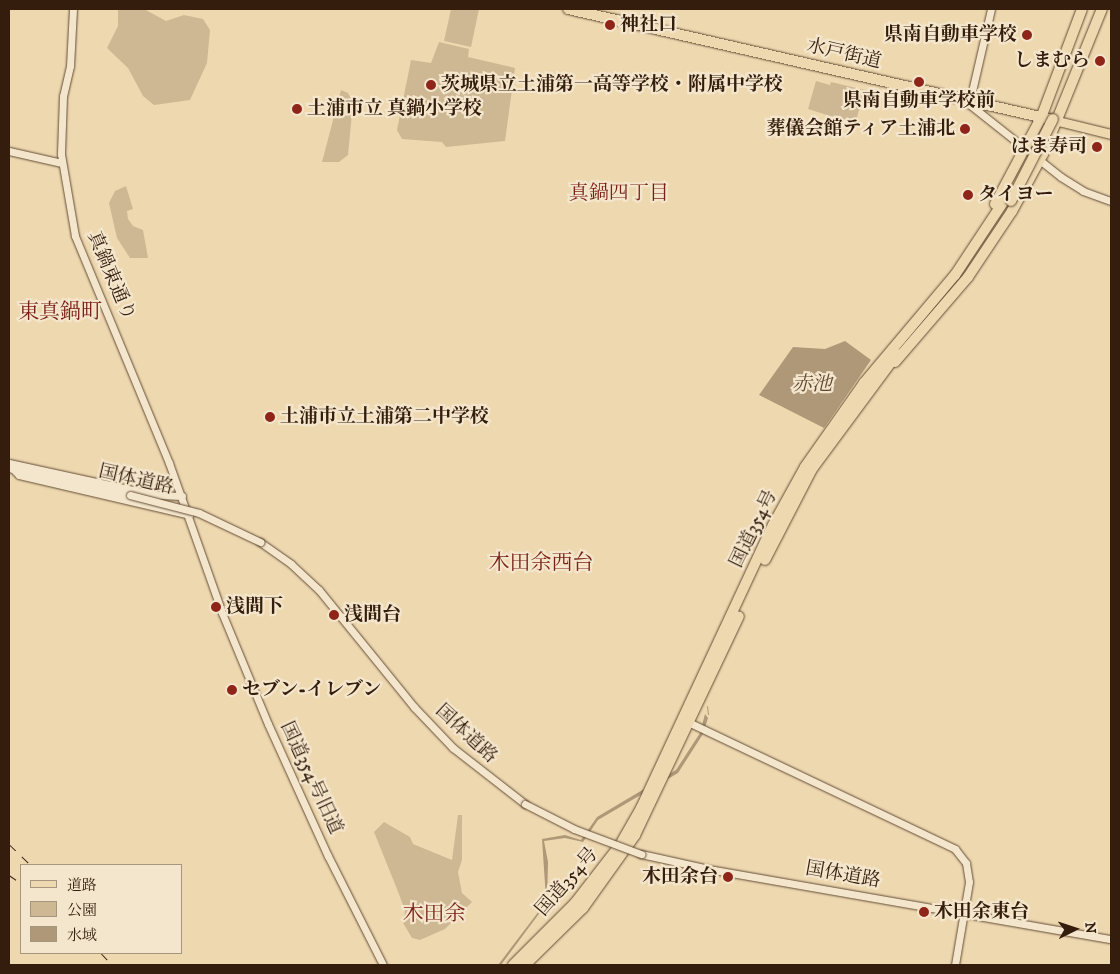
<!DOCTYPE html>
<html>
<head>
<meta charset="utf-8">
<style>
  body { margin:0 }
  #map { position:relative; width:1120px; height:974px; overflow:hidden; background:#eed8b0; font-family:"IM FELL DW Pica","Noto Serif JP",serif }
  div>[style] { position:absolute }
  .green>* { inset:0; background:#ceb894 }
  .water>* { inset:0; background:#af9878 }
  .stream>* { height:1px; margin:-0.5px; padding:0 0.5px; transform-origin:0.5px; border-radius:0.5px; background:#af9878 }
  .roads { filter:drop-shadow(0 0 1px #624c35) drop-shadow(0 0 1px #624c35) }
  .minor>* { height:7px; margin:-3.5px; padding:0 3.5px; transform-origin:3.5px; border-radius:3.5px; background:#f4e6cc }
  .major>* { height:9px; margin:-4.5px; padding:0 4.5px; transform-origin:4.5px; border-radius:4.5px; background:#eed8b0 }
  .highway>* { height:10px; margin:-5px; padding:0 5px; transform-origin:5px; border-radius:5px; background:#eed8b0 }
  .rail>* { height:1px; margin-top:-0.5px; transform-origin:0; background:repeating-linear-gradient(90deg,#341d0c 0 9px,transparent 0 18px) }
  .bridges { filter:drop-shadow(0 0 1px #624c35) drop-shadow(0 0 1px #624c35) }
  .minor-bridge>* { height:7px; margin:-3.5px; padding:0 3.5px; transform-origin:3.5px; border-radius:3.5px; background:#f4e6cc }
  .highway-bridge>* { height:10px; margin:-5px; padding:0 5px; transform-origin:5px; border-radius:5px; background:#eed8b0 }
  .dots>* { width:14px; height:14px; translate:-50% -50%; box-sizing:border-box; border:2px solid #f4e6cc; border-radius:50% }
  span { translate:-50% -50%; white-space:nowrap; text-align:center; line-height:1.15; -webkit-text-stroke:4.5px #f4e6cc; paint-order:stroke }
  .poi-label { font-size:19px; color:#341d0c; font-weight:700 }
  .left { translate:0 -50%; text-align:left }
  .right { translate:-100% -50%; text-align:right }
  .street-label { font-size:19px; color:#341d0c }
  .neighbourhood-label { font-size:20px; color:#7a1f14 }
  .water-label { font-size:20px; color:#5f4832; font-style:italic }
  .quarter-label { font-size:21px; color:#7a1f14 }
  .frame { position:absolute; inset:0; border:10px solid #341d0c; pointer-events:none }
  .legend { position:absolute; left:20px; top:864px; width:162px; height:90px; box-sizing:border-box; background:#f4e6cc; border:1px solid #a7967f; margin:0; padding:6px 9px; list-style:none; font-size:15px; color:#341d0c }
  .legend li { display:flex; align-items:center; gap:10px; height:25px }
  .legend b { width:25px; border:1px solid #a7967f }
  .north { position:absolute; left:1050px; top:904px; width:50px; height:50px; -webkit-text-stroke:4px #f4e6cc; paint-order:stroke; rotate:86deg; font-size:14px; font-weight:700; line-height:20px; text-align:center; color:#341d0c }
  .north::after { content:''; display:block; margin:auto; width:18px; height:22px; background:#341d0c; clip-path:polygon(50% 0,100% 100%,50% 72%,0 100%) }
</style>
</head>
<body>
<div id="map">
  <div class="green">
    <i style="clip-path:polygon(118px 9px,144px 9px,166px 21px,184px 15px,203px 19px,210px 30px,207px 63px,190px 100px,154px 105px,143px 96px,128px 68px,107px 48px,118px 26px)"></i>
    <i style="clip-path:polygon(451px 9px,479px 9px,471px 47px,444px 41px)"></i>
    <i style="clip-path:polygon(439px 42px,469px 49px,468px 57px,515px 68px,505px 141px,446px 147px,442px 142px,402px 139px,397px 130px,411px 60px,431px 63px)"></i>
    <i style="clip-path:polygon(816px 81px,830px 85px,831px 82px,873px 92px,871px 100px,862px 98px,856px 121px,846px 121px,808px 109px)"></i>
    <i style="clip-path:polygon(341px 90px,348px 93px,353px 103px,348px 155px,339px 162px,322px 162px)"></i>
    <i style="clip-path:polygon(126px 186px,133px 209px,127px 211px,128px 219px,133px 226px,143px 230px,148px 258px,130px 258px,117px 238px,109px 203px,115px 191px)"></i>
    <i style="clip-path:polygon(458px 815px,462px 815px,462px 860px,458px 872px,462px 893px,472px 902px,445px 929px,420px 940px,412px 938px,403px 923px,405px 911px,399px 894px,374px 832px,384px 822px,410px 837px,413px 844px,452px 860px)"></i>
  </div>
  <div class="water">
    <i style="clip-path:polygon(845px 341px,871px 360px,824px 428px,759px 395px,793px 347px,825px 349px)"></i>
    <i style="clip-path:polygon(705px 714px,708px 718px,703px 734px,678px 773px,598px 820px,583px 842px,565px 838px,544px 841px,548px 862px,547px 903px,501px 965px,498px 965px,539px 911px,546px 899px,542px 839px,565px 835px,581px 840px,597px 817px,676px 770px,700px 733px)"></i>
  </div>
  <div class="stream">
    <i style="left:707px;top:706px;width:8px;rotate:83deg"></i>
  </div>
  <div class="roads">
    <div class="minor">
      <i style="left:73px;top:9px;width:57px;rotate:93deg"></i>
      <i style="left:70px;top:66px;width:31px;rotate:103deg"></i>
      <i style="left:63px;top:96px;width:58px;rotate:92deg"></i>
      <i style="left:61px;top:154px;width:83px;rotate:80.3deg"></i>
      <i style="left:75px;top:236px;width:246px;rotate:67.5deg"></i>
      <i style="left:169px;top:463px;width:159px;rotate:70.5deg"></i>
      <i style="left:222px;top:613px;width:120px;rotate:67.5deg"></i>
      <i style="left:268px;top:724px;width:145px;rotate:65.6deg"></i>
      <i style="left:328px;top:856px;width:122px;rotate:63.2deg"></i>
      <i style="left:991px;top:9px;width:98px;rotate:103deg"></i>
      <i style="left:969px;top:104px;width:117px;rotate:38.4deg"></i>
      <i style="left:1061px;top:177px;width:26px;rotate:32deg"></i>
      <i style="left:1083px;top:191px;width:30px;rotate:20deg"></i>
      <i style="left:9px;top:151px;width:54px;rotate:12.8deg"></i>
      <i style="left:9px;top:463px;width:150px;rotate:12.3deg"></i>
      <i style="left:156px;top:495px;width:26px;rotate:2deg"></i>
      <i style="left:9px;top:468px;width:124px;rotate:12.6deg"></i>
      <i style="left:13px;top:469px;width:8px;rotate:45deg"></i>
      <i style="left:19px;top:475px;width:175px;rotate:13.2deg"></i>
      <i style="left:260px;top:542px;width:38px;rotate:35deg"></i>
      <i style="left:291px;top:564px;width:38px;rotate:43deg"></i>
      <i style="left:319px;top:590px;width:151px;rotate:50.9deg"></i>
      <i style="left:414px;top:707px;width:57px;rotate:46.4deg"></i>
      <i style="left:453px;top:748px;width:91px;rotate:37.9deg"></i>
      <i style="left:686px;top:721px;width:298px;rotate:25.4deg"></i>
      <i style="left:955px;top:849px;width:18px;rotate:52deg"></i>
      <i style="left:966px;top:863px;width:19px;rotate:81deg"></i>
      <i style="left:969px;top:882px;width:84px;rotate:99.6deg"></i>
      <i style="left:641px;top:854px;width:75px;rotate:12.4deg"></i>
      <i style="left:714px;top:870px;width:403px;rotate:9.9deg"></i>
    </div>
    <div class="major">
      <i style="left:1058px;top:121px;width:55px;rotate:13.8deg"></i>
    </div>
    <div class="highway">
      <i style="left:568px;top:9px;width:503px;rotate:12.88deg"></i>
      <i style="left:995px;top:204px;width:98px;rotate:-61.9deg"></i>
      <i style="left:1041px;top:118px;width:116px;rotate:-69.4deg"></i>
      <i style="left:895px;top:362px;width:112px;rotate:-49.3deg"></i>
      <i style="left:968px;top:277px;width:79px;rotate:-56.3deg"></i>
      <i style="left:1012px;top:211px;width:65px;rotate:-61.5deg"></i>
      <i style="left:1043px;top:154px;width:157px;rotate:-67.9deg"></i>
      <i style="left:765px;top:560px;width:102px;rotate:-62.7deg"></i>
      <i style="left:812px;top:469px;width:143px;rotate:-53.5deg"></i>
      <i style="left:513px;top:965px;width:88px;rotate:-45deg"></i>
      <i style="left:575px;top:903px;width:73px;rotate:-52.2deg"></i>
      <i style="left:620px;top:845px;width:43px;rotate:-60.4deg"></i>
      <i style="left:641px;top:808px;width:312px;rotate:-65deg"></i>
      <i style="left:773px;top:525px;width:66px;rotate:-61.1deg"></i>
      <i style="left:805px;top:467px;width:103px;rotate:-54.9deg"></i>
      <i style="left:864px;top:383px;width:141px;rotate:-49.9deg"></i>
      <i style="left:955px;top:275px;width:92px;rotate:-56.5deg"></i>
      <i style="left:525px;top:965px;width:81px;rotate:-44.5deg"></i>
      <i style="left:583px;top:908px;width:90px;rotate:-54.5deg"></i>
      <i style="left:635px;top:835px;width:242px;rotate:-64.6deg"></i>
    </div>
  </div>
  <div class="rail">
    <i style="left:9px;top:844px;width:30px;rotate:44deg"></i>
    <i style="left:9px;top:875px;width:14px;rotate:34deg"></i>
    <i style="left:101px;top:953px;width:16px;rotate:47deg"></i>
  </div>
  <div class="bridges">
    <div class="minor-bridge">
      <i style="left:130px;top:495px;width:71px;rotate:14.6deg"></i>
      <i style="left:199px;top:513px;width:68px;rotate:25.4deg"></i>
      <i style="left:525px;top:804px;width:55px;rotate:27deg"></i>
      <i style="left:574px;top:829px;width:72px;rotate:20.5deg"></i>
    </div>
    <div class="highway-bridge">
      <i style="left:1011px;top:201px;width:92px;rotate:-62.9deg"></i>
    </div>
  </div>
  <div class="dots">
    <i style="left:610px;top:25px;background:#8f2418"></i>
    <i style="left:1027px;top:35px;background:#8f2418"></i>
    <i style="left:1100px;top:61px;background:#8f2418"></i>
    <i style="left:919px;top:82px;background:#8f2418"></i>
    <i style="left:431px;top:85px;background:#8f2418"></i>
    <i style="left:297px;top:109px;background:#8f2418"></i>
    <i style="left:965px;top:129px;background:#8f2418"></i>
    <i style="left:1097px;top:147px;background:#8f2418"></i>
    <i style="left:968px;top:195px;background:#8f2418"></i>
    <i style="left:270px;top:417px;background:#8f2418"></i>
    <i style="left:216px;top:607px;background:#8f2418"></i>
    <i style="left:334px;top:615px;background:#8f2418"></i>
    <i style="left:232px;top:690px;background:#8f2418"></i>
    <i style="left:728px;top:877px;background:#8f2418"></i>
    <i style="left:924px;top:912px;background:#8f2418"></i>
  </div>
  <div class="poi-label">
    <span class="left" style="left:620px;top:25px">神社口</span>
    <span class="right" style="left:1017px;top:35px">県南自動車学校</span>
    <span class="right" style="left:1090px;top:61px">しまむら</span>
    <span class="left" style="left:441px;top:85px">茨城県立土浦第一高等学校・附属中学校</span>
    <span style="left:919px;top:101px">県南自動車学校前</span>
    <span class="left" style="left:307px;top:109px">土浦市立 真鍋小学校</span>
    <span class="right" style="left:955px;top:129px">葬儀会館ティア土浦北</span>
    <span class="right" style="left:1087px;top:147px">はま寿司</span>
    <span class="left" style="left:978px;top:195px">タイヨー</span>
    <span class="left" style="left:280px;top:417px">土浦市立土浦第二中学校</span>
    <span class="left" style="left:226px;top:607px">浅間下</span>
    <span class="left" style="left:344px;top:615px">浅間台</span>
    <span class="left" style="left:242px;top:690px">セブン-イレブン</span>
    <span class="right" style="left:718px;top:877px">木田余台</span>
    <span class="left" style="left:934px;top:912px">木田余東台</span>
  </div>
  <div class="street-label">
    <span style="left:844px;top:54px;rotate:13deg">水戸街道</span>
    <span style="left:111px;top:276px;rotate:67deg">真鍋東通り</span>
    <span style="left:136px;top:480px;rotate:13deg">国体道路</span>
    <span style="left:754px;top:529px;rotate:-64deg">国道354号</span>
    <span style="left:466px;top:734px;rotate:43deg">国体道路</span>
    <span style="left:311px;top:778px;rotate:65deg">国道354号旧道</span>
    <span style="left:843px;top:875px;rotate:10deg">国体道路</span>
    <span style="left:567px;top:882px;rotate:-49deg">国道354号</span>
  </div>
  <div class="neighbourhood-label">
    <span style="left:619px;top:193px">真鍋四丁目</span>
  </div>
  <div class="water-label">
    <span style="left:812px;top:384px">赤池</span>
  </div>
  <div class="quarter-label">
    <span style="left:60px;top:312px">東真鍋町</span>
    <span style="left:541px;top:563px">木田余西台</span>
    <span style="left:434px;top:914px">木田余</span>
  </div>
  <div class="frame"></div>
  <ul class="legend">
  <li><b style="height:6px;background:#eed8b0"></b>道路</li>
  <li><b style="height:14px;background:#ceb894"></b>公園</li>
  <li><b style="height:14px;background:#af9878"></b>水域</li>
  </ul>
  <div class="north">N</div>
</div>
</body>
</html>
